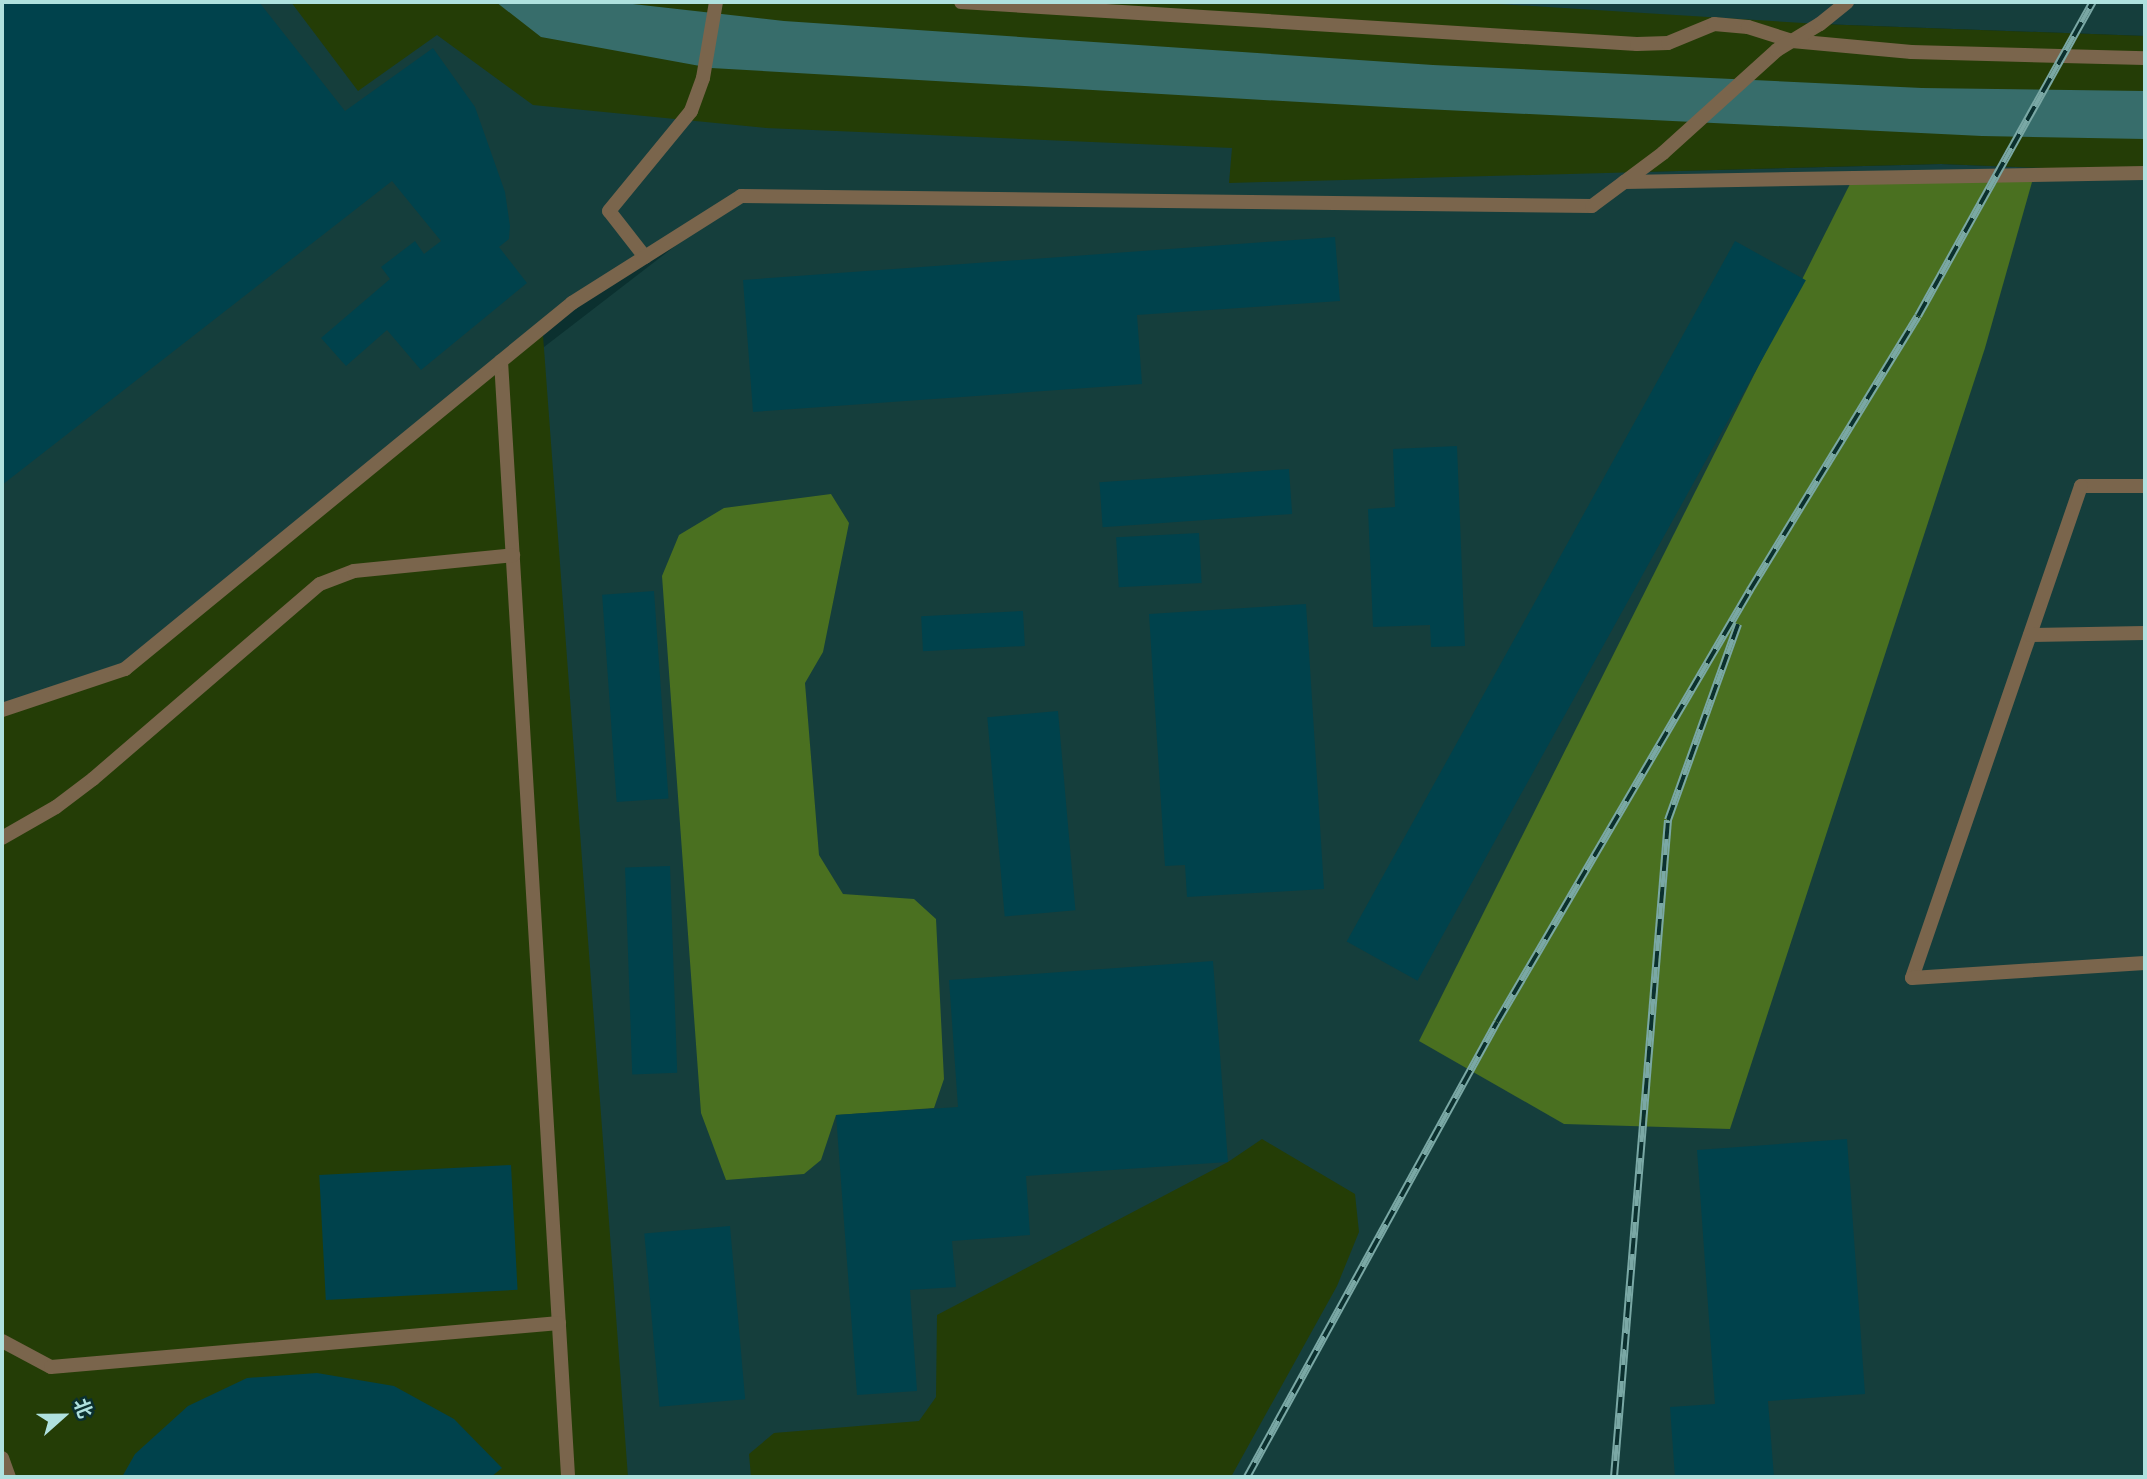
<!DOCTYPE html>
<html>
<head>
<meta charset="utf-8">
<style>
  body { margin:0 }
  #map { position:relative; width:2147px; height:1479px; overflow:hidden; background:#0b302f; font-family:Roboto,"Noto Sans SC",sans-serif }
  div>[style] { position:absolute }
  .built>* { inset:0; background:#153e3c }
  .green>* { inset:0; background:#243d06 }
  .forest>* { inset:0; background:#4a7020 }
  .water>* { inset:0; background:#376d6b }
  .building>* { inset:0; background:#00424c; transform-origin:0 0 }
  .service>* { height:14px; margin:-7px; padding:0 7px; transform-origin:7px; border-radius:7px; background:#7a654c }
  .minor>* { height:14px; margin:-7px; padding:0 7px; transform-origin:7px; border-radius:7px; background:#7a654c }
  .rail>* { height:8px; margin-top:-4px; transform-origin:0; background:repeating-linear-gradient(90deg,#0b302f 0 16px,#7aa8a5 0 32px); box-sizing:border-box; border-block:2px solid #7aa8a5 }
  span { translate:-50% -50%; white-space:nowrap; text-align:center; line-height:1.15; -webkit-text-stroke:5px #0b302f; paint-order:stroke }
  .frame { position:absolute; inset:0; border:4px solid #afe1de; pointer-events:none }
  .north { position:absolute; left:28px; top:1381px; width:70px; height:70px; -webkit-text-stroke:5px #0b302f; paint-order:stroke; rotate:69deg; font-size:19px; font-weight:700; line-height:28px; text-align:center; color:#afe1de }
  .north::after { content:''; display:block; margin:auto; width:24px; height:32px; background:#afe1de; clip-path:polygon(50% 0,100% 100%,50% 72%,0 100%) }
</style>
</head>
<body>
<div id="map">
  <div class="built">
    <i style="clip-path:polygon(evenodd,2px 2px,2145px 2px,2145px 36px,1820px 24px,1639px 172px,1941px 164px,2145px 172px,2145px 1477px,2px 1477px,2px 2px,731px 203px,153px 648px,572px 303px,731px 203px)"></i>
  </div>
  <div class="green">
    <i style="clip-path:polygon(291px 2px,1466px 2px,1820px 24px,2145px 36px,2145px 172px,1941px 164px,1229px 183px,1232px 148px,766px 128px,533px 105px,437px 35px,358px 91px)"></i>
    <i style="clip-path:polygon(542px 322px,628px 1477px,2px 1477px,2px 710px,125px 668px)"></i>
    <i style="clip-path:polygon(1262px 1139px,1355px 1194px,1359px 1232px,1337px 1286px,1231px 1477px,751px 1477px,749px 1454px,774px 1433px,919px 1421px,936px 1397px,937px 1315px,1228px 1162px)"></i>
  </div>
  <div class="forest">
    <i style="clip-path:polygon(2034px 175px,1985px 348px,1730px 1129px,1564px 1124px,1419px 1041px,1853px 178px)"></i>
    <i style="clip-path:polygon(831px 494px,849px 523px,823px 652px,805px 683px,819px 855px,843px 894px,914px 899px,936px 919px,944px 1079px,934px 1108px,836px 1115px,821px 1160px,804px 1174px,726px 1180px,701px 1113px,662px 576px,679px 535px,724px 508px)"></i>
  </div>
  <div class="water">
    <i style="clip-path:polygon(496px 2px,615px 2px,784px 21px,1433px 65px,1922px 88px,2145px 91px,2145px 139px,1982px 136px,1404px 108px,711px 68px,541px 37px)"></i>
  </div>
  <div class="building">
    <i style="clip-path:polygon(2px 2px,259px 2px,345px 111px,433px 48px,475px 107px,505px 192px,510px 226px,509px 239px,499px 247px,527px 283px,421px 370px,387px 330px,346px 366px,321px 338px,390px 279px,381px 267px,415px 241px,424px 254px,441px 241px,392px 181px,2px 485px)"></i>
    <i style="clip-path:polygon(1335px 237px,1340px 301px,1137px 315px,1142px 384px,753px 412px,743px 280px)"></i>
    <i style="left:1735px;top:241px;width:81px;height:801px;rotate:29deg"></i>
    <i style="clip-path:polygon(1457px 446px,1465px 646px,1431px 647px,1430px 625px,1373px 627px,1368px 509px,1395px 507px,1393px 449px)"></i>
    <i style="left:1289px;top:469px;width:45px;height:190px;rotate:86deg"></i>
    <i style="left:1199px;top:533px;width:50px;height:83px;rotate:87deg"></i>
    <i style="left:654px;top:591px;width:208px;height:52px;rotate:86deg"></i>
    <i style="clip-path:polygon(1306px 604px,1324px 889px,1187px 897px,1185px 865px,1165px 866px,1149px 614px)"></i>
    <i style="left:1023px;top:611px;width:35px;height:102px;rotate:87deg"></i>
    <i style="left:1058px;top:711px;width:200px;height:71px;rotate:85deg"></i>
    <i style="left:670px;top:866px;width:207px;height:45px;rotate:88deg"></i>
    <i style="clip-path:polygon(1213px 961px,1228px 1162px,1026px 1176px,1030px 1235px,952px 1241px,956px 1287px,910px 1290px,917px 1391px,857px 1395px,836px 1115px,958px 1107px,949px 980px)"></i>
    <i style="clip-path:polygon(1847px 1139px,1865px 1394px,1768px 1401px,1774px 1477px,1675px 1477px,1670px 1407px,1715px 1404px,1697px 1150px)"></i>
    <i style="left:511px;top:1165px;width:125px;height:192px;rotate:87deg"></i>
    <i style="left:730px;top:1226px;width:174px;height:86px;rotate:85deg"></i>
    <i style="clip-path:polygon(317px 1373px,394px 1386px,454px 1419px,502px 1468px,491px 1477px,122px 1477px,135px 1454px,188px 1406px,247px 1378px)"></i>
  </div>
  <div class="service">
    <i style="left:961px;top:2px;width:677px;rotate:3.56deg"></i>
    <i style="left:1637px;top:44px;width:31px;rotate:-2deg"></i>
    <i style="left:1668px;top:43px;width:50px;rotate:-22.4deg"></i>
    <i style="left:1714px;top:24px;width:34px;rotate:5deg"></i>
    <i style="left:1748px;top:27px;width:46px;rotate:17.7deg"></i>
    <i style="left:1792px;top:41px;width:120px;rotate:5.3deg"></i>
    <i style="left:1911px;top:52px;width:234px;rotate:1.5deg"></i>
    <i style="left:1624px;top:182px;width:521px;rotate:-0.99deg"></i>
    <i style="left:645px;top:257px;width:58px;rotate:-128deg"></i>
    <i style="left:609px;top:211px;width:129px;rotate:-50.6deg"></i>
    <i style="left:691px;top:111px;width:35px;rotate:-70deg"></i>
    <i style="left:703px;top:78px;width:77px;rotate:-80.3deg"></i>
    <i style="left:501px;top:361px;width:1118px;rotate:86.56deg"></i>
    <i style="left:2145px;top:486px;width:64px;rotate:180deg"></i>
    <i style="left:2081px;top:486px;width:520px;rotate:108.96deg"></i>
    <i style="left:1912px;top:978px;width:233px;rotate:-3.7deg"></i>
    <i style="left:2030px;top:635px;width:115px;rotate:-1deg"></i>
    <i style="left:2px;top:838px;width:62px;rotate:-29.9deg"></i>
    <i style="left:56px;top:807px;width:46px;rotate:-37.1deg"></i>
    <i style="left:93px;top:779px;width:299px;rotate:-40.7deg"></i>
    <i style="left:320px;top:584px;width:36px;rotate:-21deg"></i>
    <i style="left:354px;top:571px;width:160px;rotate:-5.7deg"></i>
    <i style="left:2px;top:1341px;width:55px;rotate:28deg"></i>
    <i style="left:51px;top:1367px;width:510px;rotate:-4.95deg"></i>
    <i style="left:2px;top:1458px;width:20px;rotate:70deg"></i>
  </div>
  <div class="minor">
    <i style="left:2px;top:710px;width:130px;rotate:-18.4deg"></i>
    <i style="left:125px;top:669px;width:578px;rotate:-39.31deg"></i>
    <i style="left:572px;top:303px;width:200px;rotate:-32.3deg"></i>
    <i style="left:741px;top:196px;width:851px;rotate:0.67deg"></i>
    <i style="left:1592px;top:206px;width:89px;rotate:-36.7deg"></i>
    <i style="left:1663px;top:153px;width:154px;rotate:-42.1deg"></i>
    <i style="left:1777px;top:50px;width:50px;rotate:-31.2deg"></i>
    <i style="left:1820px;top:24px;width:35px;rotate:-39deg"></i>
  </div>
  <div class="rail">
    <i style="left:1247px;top:1477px;width:519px;rotate:-61.21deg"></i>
    <i style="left:1497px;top:1022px;width:501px;rotate:-59.64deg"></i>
    <i style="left:1750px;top:590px;width:321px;rotate:-58.5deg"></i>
    <i style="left:1918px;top:316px;width:359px;rotate:-60.9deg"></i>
    <i style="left:1614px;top:1477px;width:659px;rotate:-85.3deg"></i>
    <i style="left:1668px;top:820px;width:208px;rotate:-70.3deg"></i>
  </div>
  <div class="frame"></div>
  <div class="north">北</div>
</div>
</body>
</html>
